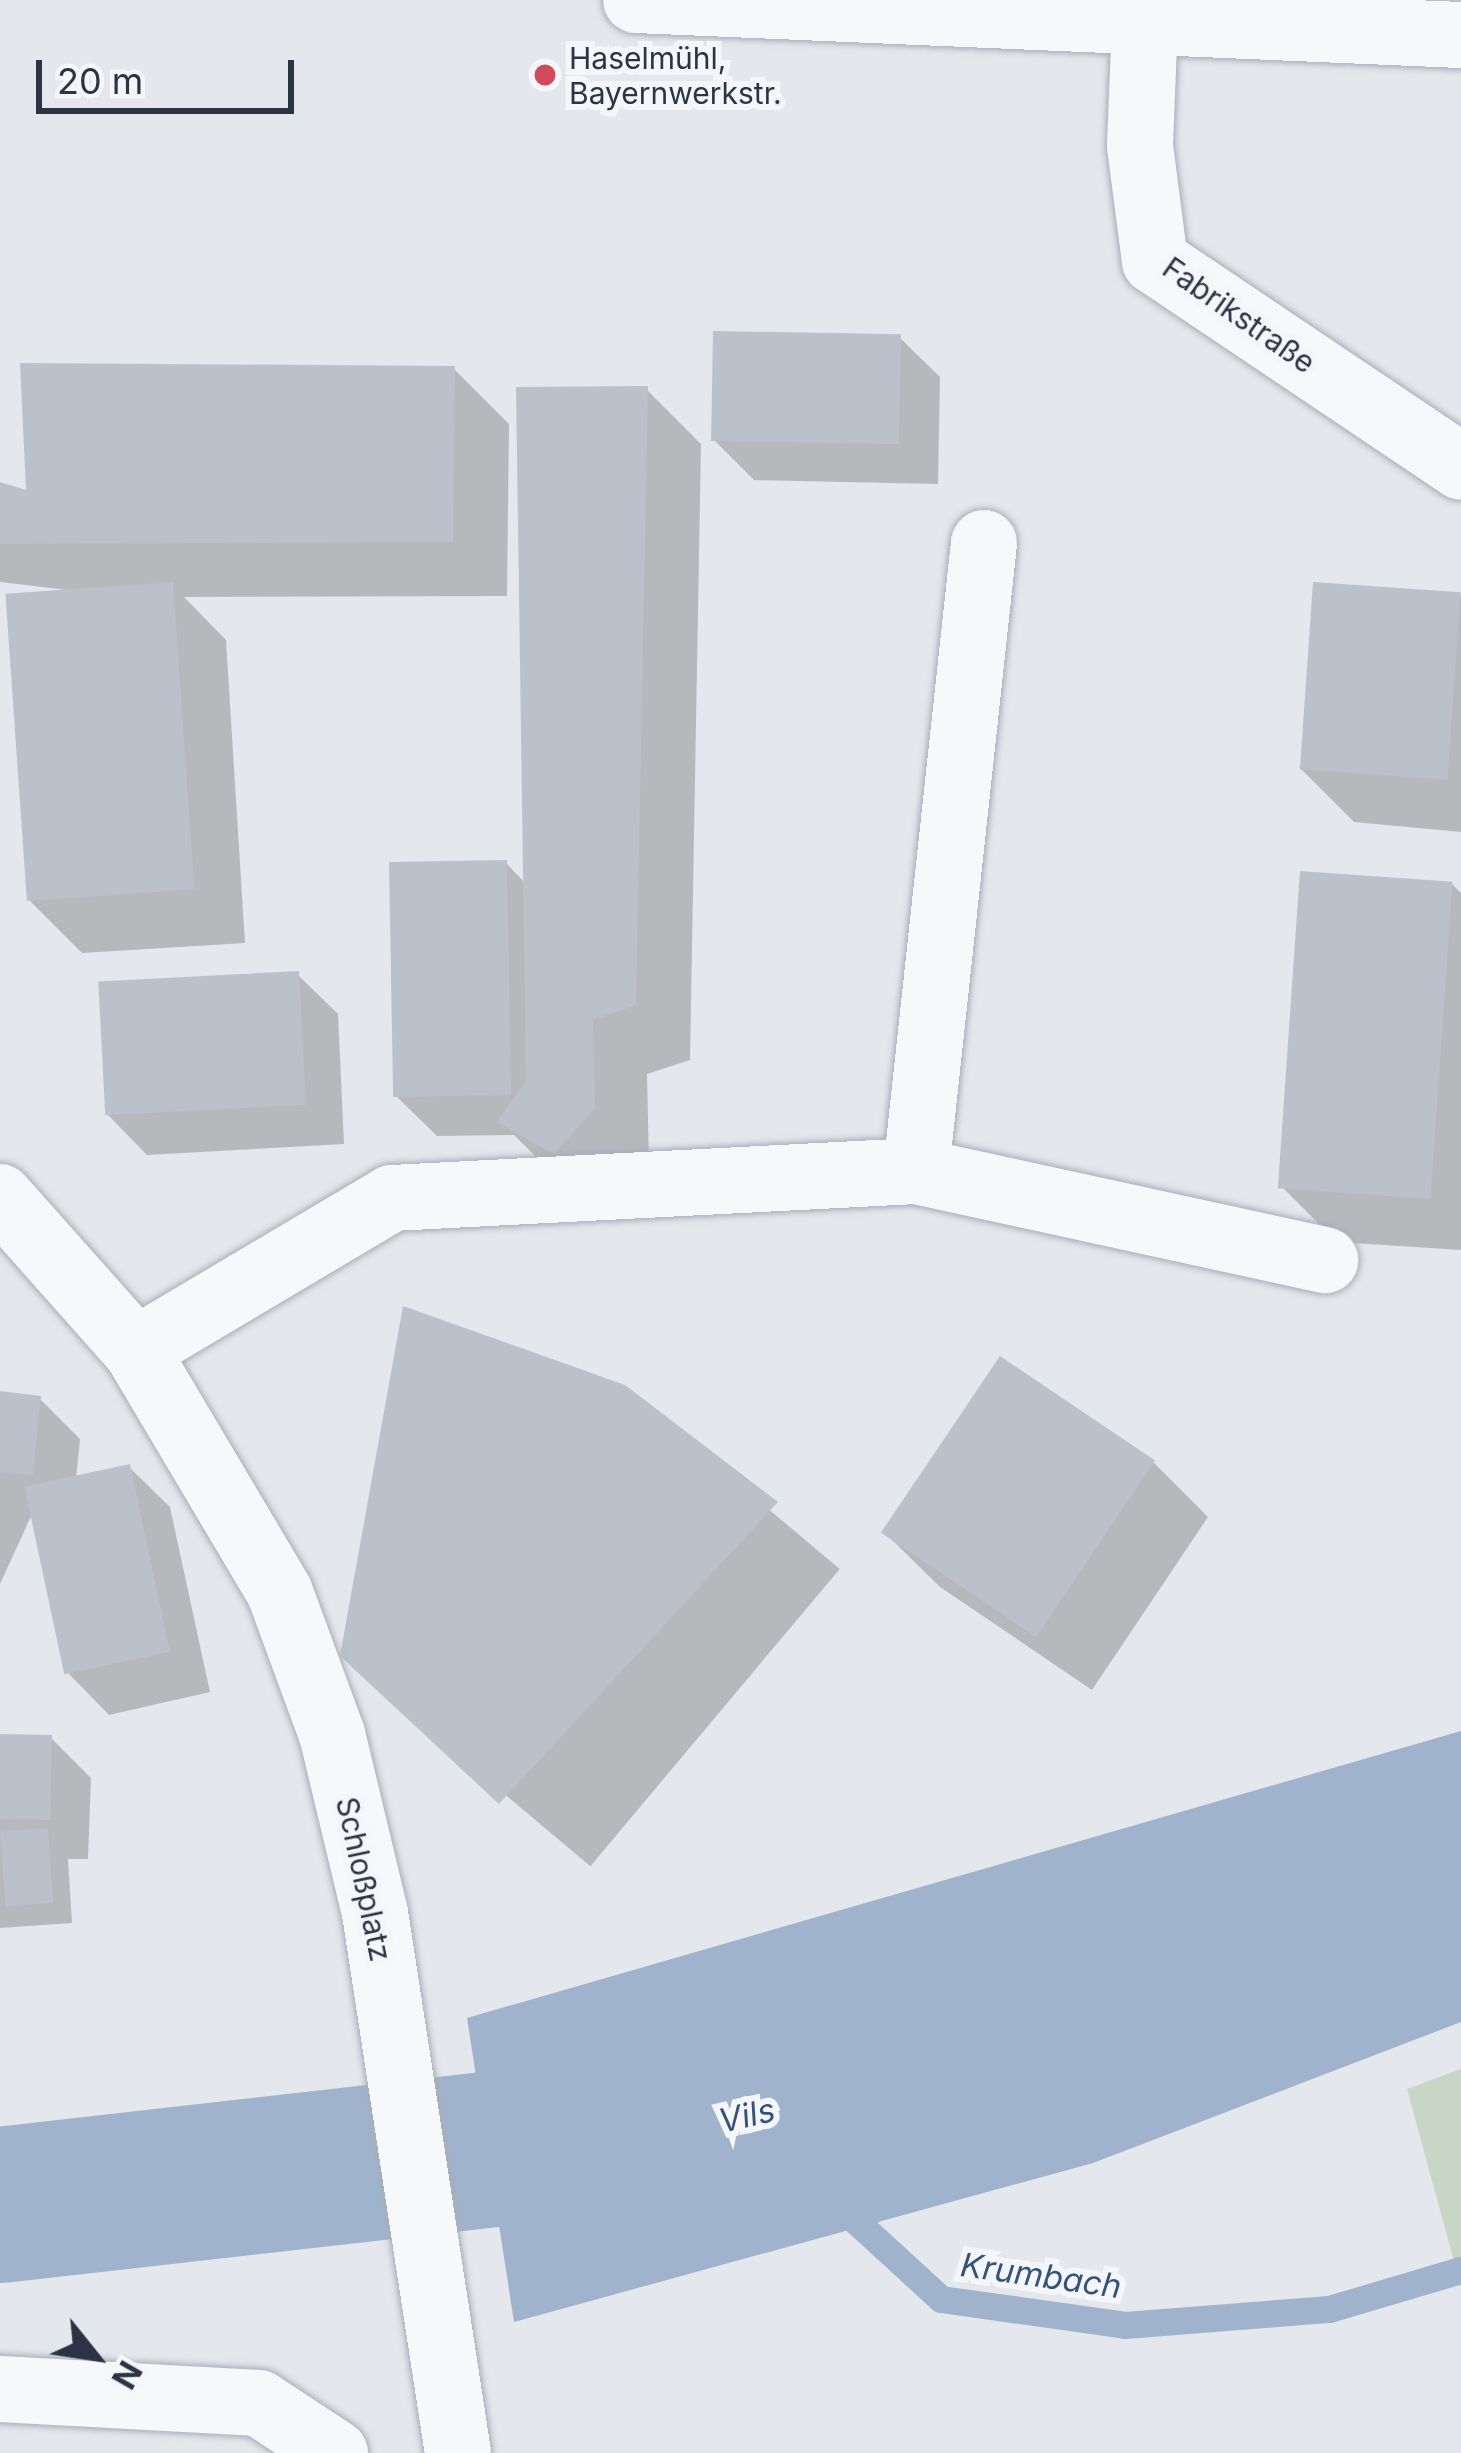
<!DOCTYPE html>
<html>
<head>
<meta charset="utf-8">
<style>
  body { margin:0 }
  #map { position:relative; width:1461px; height:2453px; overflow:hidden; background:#e4e7ec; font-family:Inter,sans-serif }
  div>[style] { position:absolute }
  .green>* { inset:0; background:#c9d6c5 }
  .water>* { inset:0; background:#9fb4cc }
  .shadow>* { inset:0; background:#0003; transform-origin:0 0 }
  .stream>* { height:27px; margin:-13.5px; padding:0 13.5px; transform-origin:13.5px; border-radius:13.5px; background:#9fb4cc }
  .river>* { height:156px; margin:-78px; padding:0 78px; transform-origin:78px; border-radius:78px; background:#9fb4cc }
  .building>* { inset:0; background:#bbc0ca; transform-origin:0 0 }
  .roads { filter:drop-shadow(0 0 3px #a9aeb7) drop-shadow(0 0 3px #a9aeb7) }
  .minor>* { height:66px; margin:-33px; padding:0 33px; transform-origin:33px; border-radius:33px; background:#f7f8fa }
  .dots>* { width:33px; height:33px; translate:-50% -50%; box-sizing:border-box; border:6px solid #f4f6f9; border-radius:50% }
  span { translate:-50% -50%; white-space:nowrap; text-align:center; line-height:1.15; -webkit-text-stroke:12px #f4f6f9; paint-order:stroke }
  .poi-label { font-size:30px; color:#2b3445 }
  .left { translate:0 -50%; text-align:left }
  .street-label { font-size:30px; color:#2b3445 }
  .water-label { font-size:33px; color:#34527a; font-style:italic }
  .north { position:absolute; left:36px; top:2297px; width:120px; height:120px; -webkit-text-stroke:9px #f4f6f9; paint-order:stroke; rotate:120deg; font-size:33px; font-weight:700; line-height:48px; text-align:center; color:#2b3445 }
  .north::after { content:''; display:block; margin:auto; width:42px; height:54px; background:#2b3445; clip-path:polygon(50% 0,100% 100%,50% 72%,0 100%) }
  .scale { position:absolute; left:36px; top:60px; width:258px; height:54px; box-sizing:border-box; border:6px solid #2b3445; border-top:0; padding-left:15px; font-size:36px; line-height:42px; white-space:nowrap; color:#2b3445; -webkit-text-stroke:9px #f4f6f9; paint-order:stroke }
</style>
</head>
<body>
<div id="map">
  <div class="green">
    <i style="clip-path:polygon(1461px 2069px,1461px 2287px,1407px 2089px)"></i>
  </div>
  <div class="water">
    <i style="clip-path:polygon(1461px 1731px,1461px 2022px,1093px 2163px,514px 2322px,467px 2018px)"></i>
  </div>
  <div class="shadow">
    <i style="clip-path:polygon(899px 337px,940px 377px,938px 484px,754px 480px,714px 440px)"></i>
    <i style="clip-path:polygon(454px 369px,509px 424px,507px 596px,184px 597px,226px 640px,245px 943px,82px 953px,27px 898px,76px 591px,0 582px,0 485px,26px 494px)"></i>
    <i style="clip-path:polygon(646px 389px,701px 444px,690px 1060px,647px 1074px,649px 1163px,556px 1177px,514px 1135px,437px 1136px,396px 1096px,506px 863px,526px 884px)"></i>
    <i style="clip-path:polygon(1461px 595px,1461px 832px,1354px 822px,1299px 767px)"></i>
    <i style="clip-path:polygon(1451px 883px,1461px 893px,1461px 1250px,1337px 1242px,1282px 1187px)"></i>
    <i style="clip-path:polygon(297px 974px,338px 1014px,344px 1144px,147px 1155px,107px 1114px)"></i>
    <i style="left:623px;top:1387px;width:283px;height:388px;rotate:40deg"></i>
    <i style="clip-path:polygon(0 1394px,40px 1399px,80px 1439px,76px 1479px,129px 1467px,170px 1507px,210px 1692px,109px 1715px,69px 1674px,33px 1512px,0 1584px)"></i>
    <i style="clip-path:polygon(1153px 1462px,1208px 1517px,1092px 1690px,940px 1587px,885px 1533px)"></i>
    <i style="clip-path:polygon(0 1737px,51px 1738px,91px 1778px,88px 1859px,68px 1859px,72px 1923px,0 1928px)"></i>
  </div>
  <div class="stream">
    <i style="left:834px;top:2201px;width:145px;rotate:42.5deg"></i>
    <i style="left:941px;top:2299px;width:186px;rotate:8deg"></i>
    <i style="left:1125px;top:2325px;width:205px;rotate:-4.5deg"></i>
    <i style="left:1329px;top:2309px;width:138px;rotate:-16.5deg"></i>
  </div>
  <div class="river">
    <i style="left:0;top:2205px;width:703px;rotate:-6.45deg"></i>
  </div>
  <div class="building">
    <i style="left:713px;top:331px;width:188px;height:110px;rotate:1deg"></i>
    <i style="clip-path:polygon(20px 363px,455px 366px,453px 542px,0 544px,0 482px,26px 490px)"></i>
    <i style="clip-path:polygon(648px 386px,636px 1005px,593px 1020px,595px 1108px,554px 1154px,497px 1122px,526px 1081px,516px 387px)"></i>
    <i style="left:173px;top:582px;width:308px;height:168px;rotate:86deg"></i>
    <i style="left:1313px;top:582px;width:148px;height:188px;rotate:4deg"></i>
    <i style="left:507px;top:860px;width:235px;height:118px;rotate:89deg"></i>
    <i style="left:1300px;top:871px;width:153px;height:318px;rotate:4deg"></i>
    <i style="left:299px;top:971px;width:134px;height:201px;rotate:87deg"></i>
    <i style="clip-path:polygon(403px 1306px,625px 1385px,778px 1502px,499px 1804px,340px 1656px)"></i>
    <i style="left:1000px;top:1356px;width:187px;height:213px;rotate:34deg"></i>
    <i style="clip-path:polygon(0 1391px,41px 1396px,33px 1475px,0 1472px)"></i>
    <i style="left:130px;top:1464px;width:192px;height:108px;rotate:78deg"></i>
    <i style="left:0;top:1734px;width:52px;height:85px;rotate:1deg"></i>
    <i style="left:48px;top:1828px;width:75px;height:48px;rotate:86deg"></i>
  </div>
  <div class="roads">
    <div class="minor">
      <i style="left:636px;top:0;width:826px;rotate:2.43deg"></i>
      <i style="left:1145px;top:20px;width:126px;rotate:92.3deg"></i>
      <i style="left:1140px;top:146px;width:116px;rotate:82.6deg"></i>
      <i style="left:1155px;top:261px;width:369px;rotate:33.9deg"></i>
      <i style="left:984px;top:543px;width:632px;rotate:96.18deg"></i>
      <i style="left:916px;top:1171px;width:419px;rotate:12.3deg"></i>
      <i style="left:0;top:1197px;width:205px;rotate:48.4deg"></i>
      <i style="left:136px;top:1350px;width:282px;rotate:59.3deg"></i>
      <i style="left:280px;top:1593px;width:150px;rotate:69.8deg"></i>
      <i style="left:332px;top:1734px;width:184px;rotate:76.5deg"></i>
      <i style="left:375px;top:1913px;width:546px;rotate:81.26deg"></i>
      <i style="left:136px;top:1350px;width:298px;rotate:-30.7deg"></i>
      <i style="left:392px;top:1198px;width:525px;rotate:-2.95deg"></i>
      <i style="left:0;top:2389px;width:259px;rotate:3.1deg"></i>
      <i style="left:259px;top:2403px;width:91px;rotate:33.3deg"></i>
    </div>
  </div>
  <div class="dots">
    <i style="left:545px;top:75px;background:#d1495b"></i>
  </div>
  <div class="poi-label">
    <span class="left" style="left:569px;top:75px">Haselmühl,<br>Bayernwerkstr.</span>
  </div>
  <div class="street-label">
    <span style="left:1239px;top:315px;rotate:35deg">Fabrikstraße</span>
    <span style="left:364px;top:1879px;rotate:78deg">Schloßplatz</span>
  </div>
  <div class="water-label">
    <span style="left:747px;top:2116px;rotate:-13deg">Vils</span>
    <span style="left:1041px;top:2276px;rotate:8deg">Krumbach</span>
  </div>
  <div class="north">N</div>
  <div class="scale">20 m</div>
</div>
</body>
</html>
